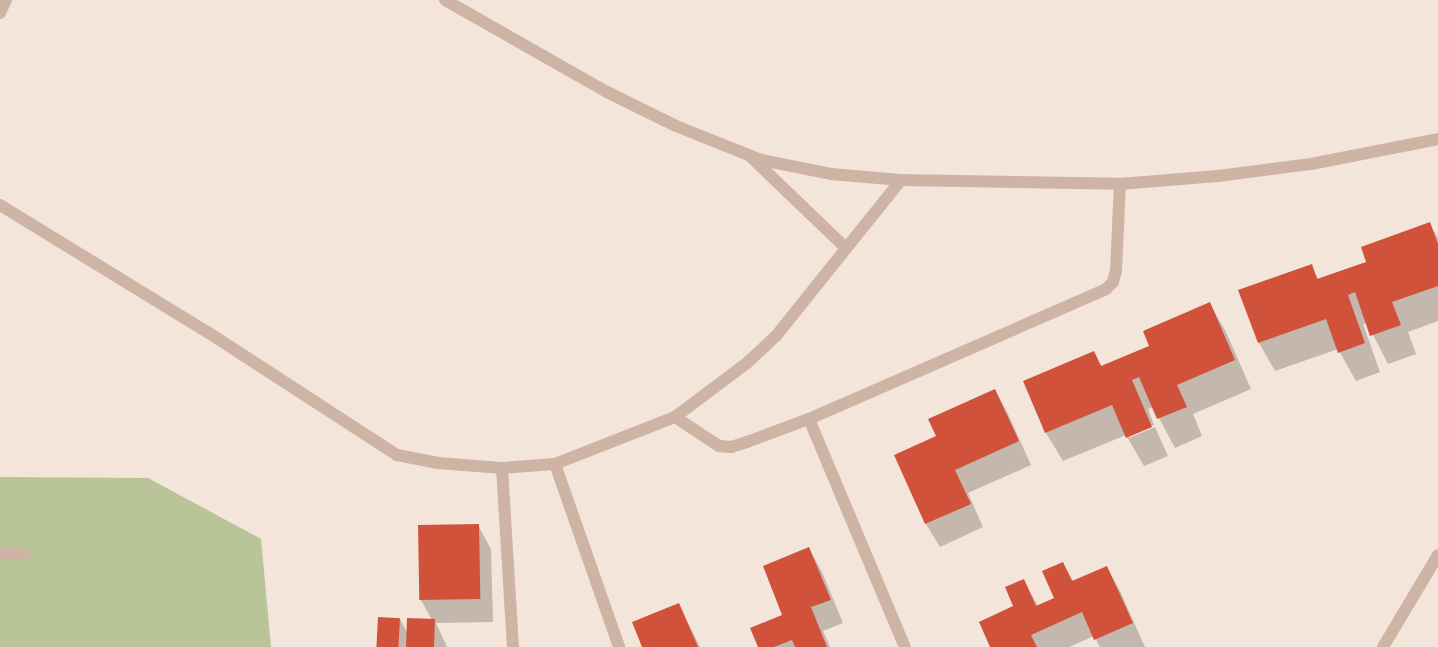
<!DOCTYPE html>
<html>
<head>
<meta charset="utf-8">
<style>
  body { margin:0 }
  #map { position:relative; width:1438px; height:647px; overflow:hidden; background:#f4e5da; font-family:"Varela Round",sans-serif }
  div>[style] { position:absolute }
  .green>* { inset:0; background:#b9c498 }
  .shadow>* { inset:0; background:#0003 }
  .building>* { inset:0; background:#d1523b; transform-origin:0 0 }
  .minor>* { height:12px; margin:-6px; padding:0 6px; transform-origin:6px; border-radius:6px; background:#cdb4a5 }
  span { translate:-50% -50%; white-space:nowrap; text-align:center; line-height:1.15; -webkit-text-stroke:4px #fbf0e7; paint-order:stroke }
</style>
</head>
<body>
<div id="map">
  <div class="green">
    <i style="clip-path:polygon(0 477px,148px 478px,261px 539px,271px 647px,0 647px)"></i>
  </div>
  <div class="shadow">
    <i style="clip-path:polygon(1429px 223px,1438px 238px,1438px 321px,1408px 332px,1416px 354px,1388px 364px,1367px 323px,1363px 324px,1380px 372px,1356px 381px,1338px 349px,1275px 371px,1259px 343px,1311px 266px,1319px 280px,1368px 263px)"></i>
    <i style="clip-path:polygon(1210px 304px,1226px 332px,1251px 389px,1193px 414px,1202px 436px,1175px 448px,1153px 407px,1148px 409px,1154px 425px,1129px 435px,1129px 438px,1155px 427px,1168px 456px,1144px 466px,1126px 435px,1063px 461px,1046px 433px,1024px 382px,1093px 352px,1102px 367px,1150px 347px)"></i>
    <i style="clip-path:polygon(995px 390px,1008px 414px,1031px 465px,968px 493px,983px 527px,940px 547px,926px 524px,896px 456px,938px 437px)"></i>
    <i style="clip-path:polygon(478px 525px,491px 549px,493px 622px,436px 623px,447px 647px,378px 647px,400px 619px,408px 634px,432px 620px,421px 600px)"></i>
    <i style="clip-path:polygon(809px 549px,822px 572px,843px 623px,823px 631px,830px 647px,759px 647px,784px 615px)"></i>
    <i style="clip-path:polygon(1063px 564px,1074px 582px,1107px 568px,1120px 591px,1145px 647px,1100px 647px,1094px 636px,1069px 647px,991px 647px,1015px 607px,1024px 581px,1038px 606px,1055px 599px)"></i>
    <i style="clip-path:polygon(679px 605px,700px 647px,643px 647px)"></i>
  </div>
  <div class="building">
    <i style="clip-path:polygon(1430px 222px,1438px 244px,1438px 286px,1392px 302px,1401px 325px,1370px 336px,1355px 292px,1348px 295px,1365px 343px,1338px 353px,1326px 319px,1258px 343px,1238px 290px,1312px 264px,1317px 279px,1366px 262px,1361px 247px)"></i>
    <i style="clip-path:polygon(1210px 302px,1235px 360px,1177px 385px,1187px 407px,1157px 419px,1139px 377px,1132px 380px,1152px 427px,1126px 438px,1112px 405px,1045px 433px,1023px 381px,1094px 351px,1101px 366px,1149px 346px,1143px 331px)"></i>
    <i style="clip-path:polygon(995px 389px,1019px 441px,955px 470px,971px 504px,925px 524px,894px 455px,936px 436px,928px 419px)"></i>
    <i style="left:479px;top:524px;width:75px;height:61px;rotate:89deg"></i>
    <i style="clip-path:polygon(809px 547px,831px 600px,811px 607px,827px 647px,795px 647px,792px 640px,774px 647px,758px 647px,750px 628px,782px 615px,763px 566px)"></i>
    <i style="clip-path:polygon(1063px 562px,1072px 581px,1107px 566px,1133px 623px,1094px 640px,1082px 612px,1031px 635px,1037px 647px,990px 647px,979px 622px,1013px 606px,1005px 587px,1024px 579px,1036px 606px,1054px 598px,1042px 571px)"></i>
    <i style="clip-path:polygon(679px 603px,698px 647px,642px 647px,632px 622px)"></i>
    <i style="left:378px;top:617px;width:22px;height:30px;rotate:3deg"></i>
    <i style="left:407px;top:618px;width:28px;height:29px;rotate:2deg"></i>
  </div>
  <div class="minor">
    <i style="left:445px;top:0;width:186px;rotate:29.6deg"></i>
    <i style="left:607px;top:92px;width:77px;rotate:26.2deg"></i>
    <i style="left:676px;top:126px;width:92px;rotate:21.8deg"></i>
    <i style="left:761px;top:160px;width:71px;rotate:11.3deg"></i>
    <i style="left:831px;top:174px;width:70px;rotate:4.9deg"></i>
    <i style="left:901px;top:180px;width:219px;rotate:1deg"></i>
    <i style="left:1120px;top:184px;width:98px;rotate:-4.7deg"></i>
    <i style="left:1218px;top:176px;width:94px;rotate:-7.4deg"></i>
    <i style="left:1311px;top:164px;width:129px;rotate:-11.1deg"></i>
    <i style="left:0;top:13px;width:14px;rotate:-65deg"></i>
    <i style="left:752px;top:158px;width:130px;rotate:43.8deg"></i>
    <i style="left:0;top:205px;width:245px;rotate:31.5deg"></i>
    <i style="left:209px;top:333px;width:224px;rotate:33deg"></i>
    <i style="left:397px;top:455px;width:42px;rotate:11deg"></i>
    <i style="left:438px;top:463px;width:64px;rotate:4.5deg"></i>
    <i style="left:502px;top:468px;width:53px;rotate:-4.3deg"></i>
    <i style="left:555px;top:464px;width:129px;rotate:-21.4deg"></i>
    <i style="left:675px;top:417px;width:90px;rotate:-36.9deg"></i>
    <i style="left:747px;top:363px;width:40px;rotate:-43deg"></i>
    <i style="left:776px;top:336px;width:200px;rotate:-51.3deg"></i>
    <i style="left:675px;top:417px;width:53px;rotate:33.4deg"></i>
    <i style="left:719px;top:446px;width:12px;rotate:5deg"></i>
    <i style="left:731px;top:447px;width:17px;rotate:-17deg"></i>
    <i style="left:747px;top:442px;width:66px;rotate:-20.4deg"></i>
    <i style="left:809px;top:419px;width:324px;rotate:-23.6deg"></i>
    <i style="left:1106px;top:289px;width:10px;rotate:-45deg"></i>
    <i style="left:1113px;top:282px;width:11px;rotate:-75deg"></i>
    <i style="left:1116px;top:271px;width:87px;rotate:-87.4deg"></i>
    <i style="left:809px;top:419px;width:247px;rotate:67.2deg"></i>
    <i style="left:555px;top:464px;width:194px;rotate:70.7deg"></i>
    <i style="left:502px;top:468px;width:179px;rotate:86.5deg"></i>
    <i style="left:0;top:554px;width:25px"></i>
    <i style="left:1383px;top:647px;width:107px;rotate:-59.1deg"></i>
  </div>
</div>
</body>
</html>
